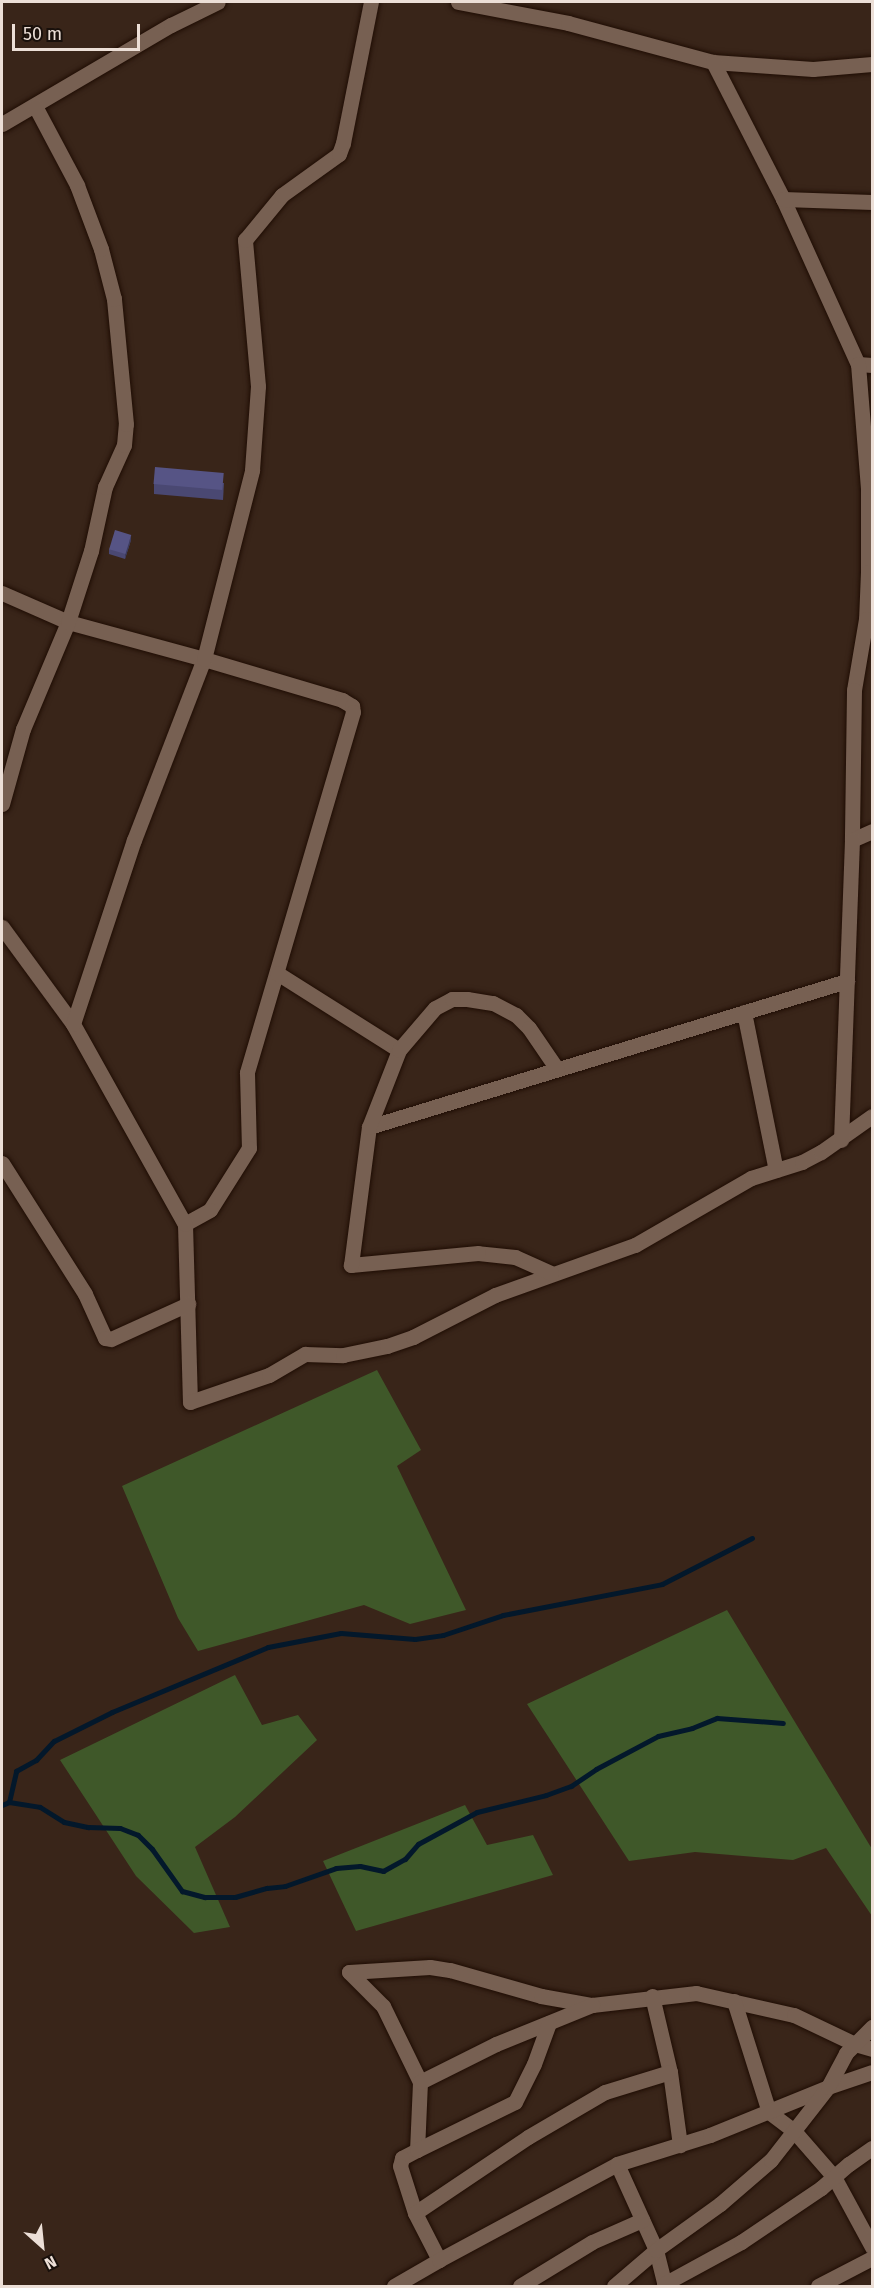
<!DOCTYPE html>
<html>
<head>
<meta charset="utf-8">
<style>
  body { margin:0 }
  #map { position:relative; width:874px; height:2288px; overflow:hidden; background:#392519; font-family:"Fira Sans",sans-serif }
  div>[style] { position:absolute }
  .forest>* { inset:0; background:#3f5829 }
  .stream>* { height:5px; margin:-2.5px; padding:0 2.5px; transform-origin:2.5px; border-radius:2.5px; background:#03182b }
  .roads { filter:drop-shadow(0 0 2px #1f0d04) drop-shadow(0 0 2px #1f0d04) }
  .minor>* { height:15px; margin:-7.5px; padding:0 7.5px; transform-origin:7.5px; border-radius:7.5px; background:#776052 }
  .wall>* { inset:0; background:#4a4872 }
  .shaded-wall>* { inset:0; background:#3c3b5d }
  .building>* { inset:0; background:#565485; transform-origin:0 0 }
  span { translate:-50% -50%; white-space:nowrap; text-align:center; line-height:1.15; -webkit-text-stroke:6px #19100b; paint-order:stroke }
  .frame { position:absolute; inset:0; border:3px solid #ecdfd7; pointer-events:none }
  .north { position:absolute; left:12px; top:2216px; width:60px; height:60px; -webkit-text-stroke:4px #19100b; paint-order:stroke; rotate:153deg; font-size:16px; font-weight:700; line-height:24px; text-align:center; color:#ecdfd7 }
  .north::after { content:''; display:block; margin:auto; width:21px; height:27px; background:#ecdfd7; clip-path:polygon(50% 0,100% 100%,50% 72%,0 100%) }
  .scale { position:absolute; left:12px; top:24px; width:128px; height:27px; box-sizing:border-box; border:3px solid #ecdfd7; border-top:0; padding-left:8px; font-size:18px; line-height:21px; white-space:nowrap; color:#ecdfd7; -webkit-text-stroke:4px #19100b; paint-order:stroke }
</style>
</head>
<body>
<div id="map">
  <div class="forest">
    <i style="clip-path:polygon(377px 1370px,421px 1450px,397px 1466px,466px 1610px,410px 1624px,364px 1605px,198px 1651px,178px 1618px,122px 1486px)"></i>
    <i style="clip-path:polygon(727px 1610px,872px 1849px,872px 1916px,826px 1848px,793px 1860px,695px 1852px,629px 1861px,527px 1704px)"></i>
    <i style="clip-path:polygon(235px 1675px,262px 1725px,298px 1715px,317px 1740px,235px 1817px,195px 1847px,230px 1927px,194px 1933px,136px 1876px,60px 1760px)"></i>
    <i style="clip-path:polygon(465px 1805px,487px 1845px,533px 1835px,553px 1875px,356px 1931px,323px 1861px)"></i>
  </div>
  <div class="stream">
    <i style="left:9px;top:1802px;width:32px;rotate:-77deg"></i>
    <i style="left:16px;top:1771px;width:23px;rotate:-29deg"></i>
    <i style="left:36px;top:1760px;width:26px;rotate:-47deg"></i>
    <i style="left:54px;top:1741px;width:65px;rotate:-26.6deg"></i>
    <i style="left:112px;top:1712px;width:169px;rotate:-22.6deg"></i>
    <i style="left:268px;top:1647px;width:74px;rotate:-10.9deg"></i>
    <i style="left:341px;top:1633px;width:74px;rotate:4.6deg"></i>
    <i style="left:415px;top:1639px;width:28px;rotate:-8deg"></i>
    <i style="left:443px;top:1635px;width:63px;rotate:-18.4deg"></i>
    <i style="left:503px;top:1615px;width:162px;rotate:-11deg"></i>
    <i style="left:662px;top:1584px;width:101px;rotate:-27.1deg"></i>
    <i style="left:2px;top:1805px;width:8px;rotate:-23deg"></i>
    <i style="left:9px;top:1802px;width:31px;rotate:9deg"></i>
    <i style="left:40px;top:1807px;width:28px;rotate:32deg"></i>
    <i style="left:64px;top:1822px;width:25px;rotate:12deg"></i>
    <i style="left:88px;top:1827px;width:32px;rotate:2deg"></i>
    <i style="left:120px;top:1828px;width:19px;rotate:21deg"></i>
    <i style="left:138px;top:1835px;width:20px;rotate:45deg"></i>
    <i style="left:152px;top:1849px;width:52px;rotate:54.5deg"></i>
    <i style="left:182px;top:1891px;width:24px;rotate:15deg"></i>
    <i style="left:205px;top:1897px;width:30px"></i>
    <i style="left:235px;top:1897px;width:33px;rotate:-16deg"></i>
    <i style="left:267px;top:1888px;width:18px;rotate:-6deg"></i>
    <i style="left:285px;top:1886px;width:54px;rotate:-19.4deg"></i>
    <i style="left:336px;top:1868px;width:24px;rotate:-5deg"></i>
    <i style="left:360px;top:1866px;width:24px;rotate:12deg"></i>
    <i style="left:383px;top:1871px;width:25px;rotate:-29deg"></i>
    <i style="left:405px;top:1859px;width:20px;rotate:-49deg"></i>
    <i style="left:418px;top:1844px;width:67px;rotate:-28.5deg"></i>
    <i style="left:477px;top:1812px;width:71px;rotate:-13.8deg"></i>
    <i style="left:546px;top:1795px;width:27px;rotate:-20deg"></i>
    <i style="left:571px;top:1786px;width:30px;rotate:-34deg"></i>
    <i style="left:596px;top:1769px;width:70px;rotate:-28deg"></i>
    <i style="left:658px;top:1736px;width:35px;rotate:-13deg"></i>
    <i style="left:692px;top:1728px;width:27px;rotate:-22deg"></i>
    <i style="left:717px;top:1718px;width:66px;rotate:4.3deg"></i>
  </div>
  <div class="roads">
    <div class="minor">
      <i style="left:458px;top:2px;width:112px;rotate:10.8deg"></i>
      <i style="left:568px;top:23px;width:150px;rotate:15.1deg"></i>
      <i style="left:713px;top:62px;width:100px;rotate:4deg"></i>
      <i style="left:813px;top:69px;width:59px;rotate:-4.8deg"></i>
      <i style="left:713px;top:62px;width:154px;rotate:62.9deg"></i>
      <i style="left:783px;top:199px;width:181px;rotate:65.6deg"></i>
      <i style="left:858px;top:364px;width:14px;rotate:4deg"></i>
      <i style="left:2px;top:124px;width:196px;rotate:-30.4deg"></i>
      <i style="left:171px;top:25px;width:52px;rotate:-26.1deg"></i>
      <i style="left:783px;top:199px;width:89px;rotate:1.9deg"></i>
      <i style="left:858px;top:364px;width:124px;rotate:85.4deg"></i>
      <i style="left:868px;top:488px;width:84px;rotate:90deg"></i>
      <i style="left:868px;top:572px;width:47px;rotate:92.4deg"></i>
      <i style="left:866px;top:619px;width:72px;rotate:99.6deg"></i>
      <i style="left:854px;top:690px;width:150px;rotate:90.8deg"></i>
      <i style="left:852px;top:840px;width:22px;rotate:-24deg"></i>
      <i style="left:2px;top:593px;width:72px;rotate:23.7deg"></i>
      <i style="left:68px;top:622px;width:141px;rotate:15.2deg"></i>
      <i style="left:204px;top:659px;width:144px;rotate:16.5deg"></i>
      <i style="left:342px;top:700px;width:12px;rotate:31deg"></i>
      <i style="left:352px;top:706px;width:6px;rotate:81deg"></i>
      <i style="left:353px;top:712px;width:376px;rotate:106.4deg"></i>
      <i style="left:247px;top:1073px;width:75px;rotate:88.5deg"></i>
      <i style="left:249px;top:1148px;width:73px;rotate:122.2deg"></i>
      <i style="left:210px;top:1210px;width:29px;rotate:151deg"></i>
      <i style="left:185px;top:1224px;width:178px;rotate:88.4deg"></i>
      <i style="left:190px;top:1402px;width:83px;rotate:-18.9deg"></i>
      <i style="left:269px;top:1375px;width:42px;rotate:-30.3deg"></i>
      <i style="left:305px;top:1354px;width:38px;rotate:2deg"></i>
      <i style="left:343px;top:1355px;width:45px;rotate:-11.6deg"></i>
      <i style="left:387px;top:1346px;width:28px;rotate:-19deg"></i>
      <i style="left:413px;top:1337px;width:92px;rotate:-27.1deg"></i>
      <i style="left:495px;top:1295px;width:149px;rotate:-19.7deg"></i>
      <i style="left:635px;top:1245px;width:134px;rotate:-30deg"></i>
      <i style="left:751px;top:1178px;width:53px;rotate:-17.4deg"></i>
      <i style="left:802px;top:1162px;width:21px;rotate:-28deg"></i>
      <i style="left:821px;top:1152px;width:62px;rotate:-35.2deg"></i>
      <i style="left:2px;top:804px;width:78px;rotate:-74.4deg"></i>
      <i style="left:23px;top:729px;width:116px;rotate:-67.2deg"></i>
      <i style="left:68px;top:622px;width:75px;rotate:-72.1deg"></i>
      <i style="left:91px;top:551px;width:66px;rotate:-77.7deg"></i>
      <i style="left:105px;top:487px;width:46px;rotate:-65.7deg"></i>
      <i style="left:124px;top:445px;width:21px;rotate:-85deg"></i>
      <i style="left:126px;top:424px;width:126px;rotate:-95.5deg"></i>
      <i style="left:114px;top:299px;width:52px;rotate:-104.6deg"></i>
      <i style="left:101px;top:249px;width:68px;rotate:-110.6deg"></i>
      <i style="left:77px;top:185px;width:89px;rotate:-118deg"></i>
      <i style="left:2px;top:927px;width:120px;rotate:53.8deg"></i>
      <i style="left:73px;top:1024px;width:229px;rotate:60.8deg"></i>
      <i style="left:277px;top:973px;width:144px;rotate:32.3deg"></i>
      <i style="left:744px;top:1012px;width:161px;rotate:78.6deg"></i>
      <i style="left:73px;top:1024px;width:194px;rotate:-71.7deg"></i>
      <i style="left:134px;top:840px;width:194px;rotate:-68.9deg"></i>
      <i style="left:204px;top:659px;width:195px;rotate:-75.7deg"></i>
      <i style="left:252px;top:470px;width:84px;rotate:-85.9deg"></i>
      <i style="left:258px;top:386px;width:147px;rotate:-95.1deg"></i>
      <i style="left:245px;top:240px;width:58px;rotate:-50.6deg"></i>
      <i style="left:282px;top:195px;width:70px;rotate:-35.7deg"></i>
      <i style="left:339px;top:154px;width:12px;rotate:-70deg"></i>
      <i style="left:343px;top:143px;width:144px;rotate:-78.8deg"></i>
      <i style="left:369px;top:1127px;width:500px;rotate:-17deg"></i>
      <i style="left:841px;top:1140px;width:300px;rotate:-87.9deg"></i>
      <i style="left:2px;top:1163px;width:155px;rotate:57.6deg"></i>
      <i style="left:85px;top:1294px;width:48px;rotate:65.6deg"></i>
      <i style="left:105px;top:1338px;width:6px;rotate:9deg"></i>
      <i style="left:111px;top:1339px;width:85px;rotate:-24.4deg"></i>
      <i style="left:551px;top:1273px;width:39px;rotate:-156deg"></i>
      <i style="left:515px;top:1257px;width:37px;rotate:-174deg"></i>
      <i style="left:478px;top:1253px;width:128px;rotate:174.6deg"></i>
      <i style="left:351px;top:1265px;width:139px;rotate:-82.6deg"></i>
      <i style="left:369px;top:1127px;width:83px;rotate:-68.7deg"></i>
      <i style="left:399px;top:1050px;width:55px;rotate:-49.4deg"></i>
      <i style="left:435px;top:1008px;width:19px;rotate:-28deg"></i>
      <i style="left:452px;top:999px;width:15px"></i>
      <i style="left:467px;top:999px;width:26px;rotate:9deg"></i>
      <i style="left:493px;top:1003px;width:26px;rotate:28deg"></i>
      <i style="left:516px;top:1015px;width:18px;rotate:45deg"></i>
      <i style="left:529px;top:1028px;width:50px;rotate:55.7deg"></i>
      <i style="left:349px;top:1972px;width:81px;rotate:-3.5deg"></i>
      <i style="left:430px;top:1967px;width:20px;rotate:9deg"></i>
      <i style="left:450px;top:1970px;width:95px;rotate:15.9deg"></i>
      <i style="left:541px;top:1996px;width:52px;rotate:10deg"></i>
      <i style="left:592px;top:2005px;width:105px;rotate:-6.6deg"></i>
      <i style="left:696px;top:1993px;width:100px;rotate:12.7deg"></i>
      <i style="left:794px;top:2015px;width:68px;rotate:25.4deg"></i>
      <i style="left:855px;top:2044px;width:18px;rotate:16deg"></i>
      <i style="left:349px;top:1972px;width:48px;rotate:45deg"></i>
      <i style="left:383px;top:2006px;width:85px;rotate:64deg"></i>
      <i style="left:420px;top:2082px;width:68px;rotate:92.5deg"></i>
      <i style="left:417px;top:2150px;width:17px;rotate:152deg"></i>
      <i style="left:402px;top:2158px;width:8px;rotate:104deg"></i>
      <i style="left:400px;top:2166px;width:49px;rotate:72.3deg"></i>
      <i style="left:415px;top:2213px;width:53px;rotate:62.9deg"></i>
      <i style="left:439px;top:2260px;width:52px;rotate:150deg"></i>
      <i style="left:652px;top:1996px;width:78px;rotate:76.7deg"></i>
      <i style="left:670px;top:2072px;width:74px;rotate:82.2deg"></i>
      <i style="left:734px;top:2001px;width:116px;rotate:72.5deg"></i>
      <i style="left:769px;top:2112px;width:31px;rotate:37deg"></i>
      <i style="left:794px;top:2131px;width:61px;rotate:49deg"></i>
      <i style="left:834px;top:2177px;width:80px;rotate:61.5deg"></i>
      <i style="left:420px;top:2082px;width:85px;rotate:-26.6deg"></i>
      <i style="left:496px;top:2044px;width:104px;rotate:-22.1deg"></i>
      <i style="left:417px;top:2150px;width:109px;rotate:-26.1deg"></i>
      <i style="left:515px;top:2102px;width:42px;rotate:-63.4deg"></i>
      <i style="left:534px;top:2064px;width:44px;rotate:-69.9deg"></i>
      <i style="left:617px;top:2164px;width:94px;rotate:65.6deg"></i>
      <i style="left:656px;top:2250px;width:37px;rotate:76deg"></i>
      <i style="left:415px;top:2213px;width:136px;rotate:-33.9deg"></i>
      <i style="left:528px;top:2137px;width:89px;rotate:-30.3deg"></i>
      <i style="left:605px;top:2092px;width:68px;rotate:-17.1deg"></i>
      <i style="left:439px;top:2260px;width:202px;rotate:-28.3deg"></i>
      <i style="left:617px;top:2164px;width:97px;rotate:-17.3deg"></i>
      <i style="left:710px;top:2135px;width:127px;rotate:-22.1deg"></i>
      <i style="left:828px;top:2087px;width:46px;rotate:-18.8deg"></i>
      <i style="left:664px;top:2284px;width:88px;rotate:-28.6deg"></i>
      <i style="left:741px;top:2242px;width:97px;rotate:-34deg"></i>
      <i style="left:821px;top:2188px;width:37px;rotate:-41deg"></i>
      <i style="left:849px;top:2164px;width:28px;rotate:-35deg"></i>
      <i style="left:520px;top:2286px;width:84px;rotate:-31.4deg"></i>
      <i style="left:592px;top:2242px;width:55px;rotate:-23.7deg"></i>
      <i style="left:614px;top:2286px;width:55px;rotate:-40.6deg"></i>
      <i style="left:656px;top:2250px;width:79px;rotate:-35.7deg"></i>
      <i style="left:720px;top:2204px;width:67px;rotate:-40.8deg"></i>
      <i style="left:771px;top:2160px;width:93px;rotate:-52deg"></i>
      <i style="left:828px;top:2087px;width:38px;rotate:-62deg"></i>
      <i style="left:846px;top:2053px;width:37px;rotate:-45deg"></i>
      <i style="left:818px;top:2286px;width:61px;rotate:-27.4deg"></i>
    </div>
  </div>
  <div class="wall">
    <i style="clip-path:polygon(224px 483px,223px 500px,154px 494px,154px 484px)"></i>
    <i style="clip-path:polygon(131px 540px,125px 559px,109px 554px,109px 549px)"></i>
  </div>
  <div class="shaded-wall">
    <i style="clip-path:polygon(131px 535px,131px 540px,125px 559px,125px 554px)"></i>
  </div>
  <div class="building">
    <i style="left:155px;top:467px;width:69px;height:17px;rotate:5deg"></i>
    <i style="left:115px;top:530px;width:17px;height:20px;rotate:17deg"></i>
  </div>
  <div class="frame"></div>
  <div class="north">N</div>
  <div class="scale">50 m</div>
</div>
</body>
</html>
